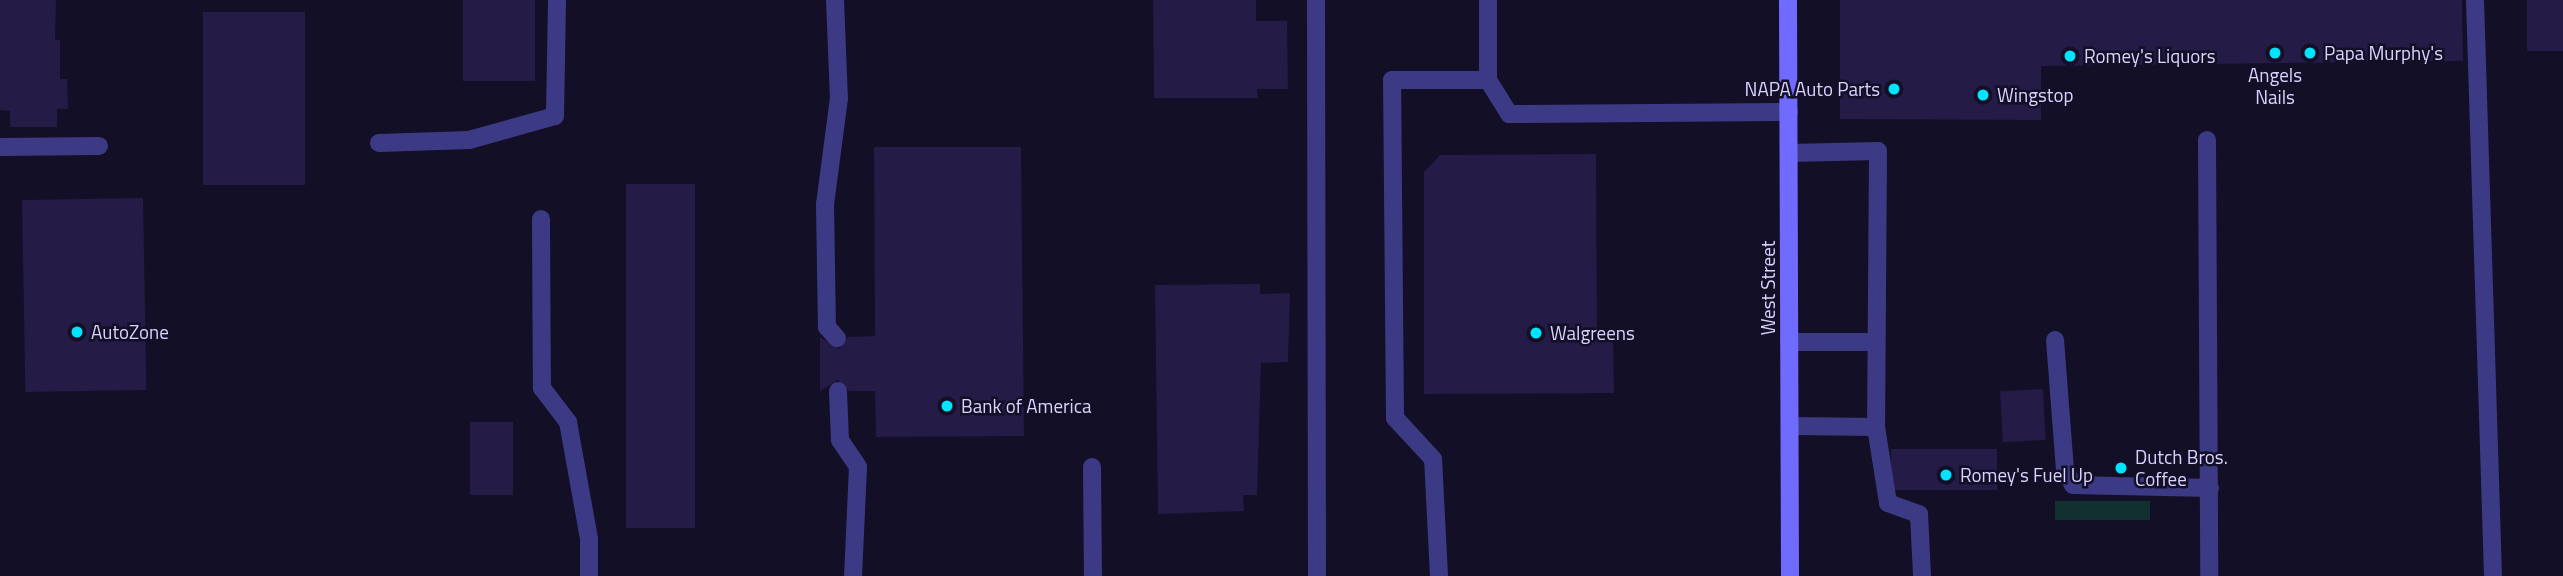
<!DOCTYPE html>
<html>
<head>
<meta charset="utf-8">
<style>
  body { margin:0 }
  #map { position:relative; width:2563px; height:576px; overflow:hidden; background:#130f26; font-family:"Titillium Web",sans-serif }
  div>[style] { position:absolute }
  .green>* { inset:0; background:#12302f; transform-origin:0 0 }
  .building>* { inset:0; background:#241b47; transform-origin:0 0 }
  .service>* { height:18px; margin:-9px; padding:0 9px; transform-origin:9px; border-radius:9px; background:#3d3a85 }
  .secondary>* { height:18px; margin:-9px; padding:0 9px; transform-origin:9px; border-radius:9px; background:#6f6bff }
  .dots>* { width:19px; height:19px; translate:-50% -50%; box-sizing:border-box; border:4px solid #130f26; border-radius:50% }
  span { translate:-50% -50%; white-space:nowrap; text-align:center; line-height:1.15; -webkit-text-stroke:5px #130f26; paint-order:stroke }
  .poi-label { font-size:19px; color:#d9d4ff }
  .left { translate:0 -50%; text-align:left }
  .right { translate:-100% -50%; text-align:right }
  .street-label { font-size:19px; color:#d9d4ff }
</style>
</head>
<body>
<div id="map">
  <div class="green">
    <i style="left:2150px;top:501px;width:19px;height:95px;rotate:90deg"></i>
  </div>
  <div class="building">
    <i style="clip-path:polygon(0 0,56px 0,55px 40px,60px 40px,60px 79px,67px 79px,68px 109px,57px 109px,57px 127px,10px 127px,10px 111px,0 110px)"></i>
    <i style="left:463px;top:0;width:72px;height:81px"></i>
    <i style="clip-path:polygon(1153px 0,1256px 0,1256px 21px,1287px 21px,1288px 89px,1257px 89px,1258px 98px,1154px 98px)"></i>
    <i style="clip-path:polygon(1840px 0,2462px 0,2463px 61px,2041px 66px,2041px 120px,1840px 119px)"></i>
    <i style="left:2527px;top:0;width:36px;height:51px"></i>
    <i style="left:305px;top:12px;width:173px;height:102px;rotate:90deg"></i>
    <i style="clip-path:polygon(874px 147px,1021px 147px,1024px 436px,876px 437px,875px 391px,849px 391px,838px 380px,820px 391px,820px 337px,839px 349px,848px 337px,875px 336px)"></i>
    <i style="clip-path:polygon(1596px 154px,1597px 335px,1613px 335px,1614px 393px,1424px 394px,1424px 172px,1440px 155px)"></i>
    <i style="left:695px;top:184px;width:344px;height:69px;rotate:90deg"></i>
    <i style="left:143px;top:198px;width:192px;height:121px;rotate:89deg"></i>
    <i style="clip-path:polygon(1260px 284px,1260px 294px,1290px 293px,1288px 362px,1261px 363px,1257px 495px,1243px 495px,1244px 511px,1158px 514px,1155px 285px)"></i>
    <i style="left:2043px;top:389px;width:51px;height:43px;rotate:87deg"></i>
    <i style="left:470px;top:422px;width:43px;height:73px"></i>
    <i style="left:1997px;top:449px;width:41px;height:106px;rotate:90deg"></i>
  </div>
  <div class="service">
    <i style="left:835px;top:0;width:98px;rotate:87.7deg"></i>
    <i style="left:839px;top:98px;width:107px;rotate:97.5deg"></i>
    <i style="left:825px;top:204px;width:123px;rotate:89.1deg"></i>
    <i style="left:827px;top:327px;width:15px;rotate:48deg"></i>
    <i style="left:1316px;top:0;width:576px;rotate:89.9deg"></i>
    <i style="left:1488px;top:0;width:80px;rotate:90deg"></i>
    <i style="left:1488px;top:80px;width:40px;rotate:58deg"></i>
    <i style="left:1509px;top:114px;width:280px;rotate:-0.4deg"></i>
    <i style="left:2475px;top:0;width:576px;rotate:88.21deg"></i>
    <i style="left:2207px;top:140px;width:436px;rotate:89.7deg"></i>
    <i style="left:379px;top:143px;width:90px;rotate:-1.9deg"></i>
    <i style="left:469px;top:140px;width:89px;rotate:-15.6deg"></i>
    <i style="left:555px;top:116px;width:116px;rotate:-89deg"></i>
    <i style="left:0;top:147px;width:99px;rotate:-0.6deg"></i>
    <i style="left:1789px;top:153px;width:89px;rotate:-1.3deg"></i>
    <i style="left:1878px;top:151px;width:276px;rotate:90.4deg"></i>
    <i style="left:1876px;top:427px;width:86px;rotate:-179.3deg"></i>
    <i style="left:541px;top:219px;width:169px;rotate:89.7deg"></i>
    <i style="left:542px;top:388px;width:43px;rotate:52.6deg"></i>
    <i style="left:568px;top:422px;width:119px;rotate:79.8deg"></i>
    <i style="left:589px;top:539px;width:37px;rotate:90deg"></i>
    <i style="left:2055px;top:340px;width:130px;rotate:85.6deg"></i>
    <i style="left:2065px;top:470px;width:17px;rotate:62deg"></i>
    <i style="left:2073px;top:485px;width:137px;rotate:1.3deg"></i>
    <i style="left:1789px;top:342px;width:85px"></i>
    <i style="left:838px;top:391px;width:49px;rotate:87.7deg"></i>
    <i style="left:840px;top:440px;width:32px;rotate:56deg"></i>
    <i style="left:858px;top:467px;width:109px;rotate:92.6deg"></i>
    <i style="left:1876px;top:427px;width:77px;rotate:81deg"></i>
    <i style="left:1888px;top:503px;width:33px;rotate:20deg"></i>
    <i style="left:1919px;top:514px;width:62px;rotate:87.2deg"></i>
    <i style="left:1092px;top:467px;width:109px;rotate:89.5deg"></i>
    <i style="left:1439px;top:576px;width:117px;rotate:-92.9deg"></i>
    <i style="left:1433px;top:459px;width:56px;rotate:-132.8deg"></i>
    <i style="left:1395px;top:418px;width:338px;rotate:-90.5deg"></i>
    <i style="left:1392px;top:80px;width:96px"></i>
  </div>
  <div class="secondary">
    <i style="left:1788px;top:0;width:576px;rotate:89.8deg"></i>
  </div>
  <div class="dots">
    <i style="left:2275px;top:53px;background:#00e5ff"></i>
    <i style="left:2310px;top:53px;background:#00e5ff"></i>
    <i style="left:2070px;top:56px;background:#00e5ff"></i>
    <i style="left:1894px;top:89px;background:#00e5ff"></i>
    <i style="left:1983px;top:95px;background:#00e5ff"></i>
    <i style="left:77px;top:332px;background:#00e5ff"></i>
    <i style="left:1536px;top:333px;background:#00e5ff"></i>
    <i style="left:947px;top:406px;background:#00e5ff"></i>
    <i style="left:2121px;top:468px;background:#00e5ff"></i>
    <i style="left:1946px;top:475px;background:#00e5ff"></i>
  </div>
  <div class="poi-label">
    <span class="left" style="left:2324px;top:53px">Papa Murphy's</span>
    <span class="left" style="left:2084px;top:56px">Romey's Liquors</span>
    <span style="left:2275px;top:86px">Angels<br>Nails</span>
    <span class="right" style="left:1880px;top:89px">NAPA Auto Parts</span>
    <span class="left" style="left:1997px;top:95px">Wingstop</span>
    <span class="left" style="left:91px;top:332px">AutoZone</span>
    <span class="left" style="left:1550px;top:333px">Walgreens</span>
    <span class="left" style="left:961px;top:406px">Bank of America</span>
    <span class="left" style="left:2135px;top:468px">Dutch Bros.<br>Coffee</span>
    <span class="left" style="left:1960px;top:475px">Romey's Fuel Up</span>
  </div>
  <div class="street-label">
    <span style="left:1768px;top:288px;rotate:-90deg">West Street</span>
  </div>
</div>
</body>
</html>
